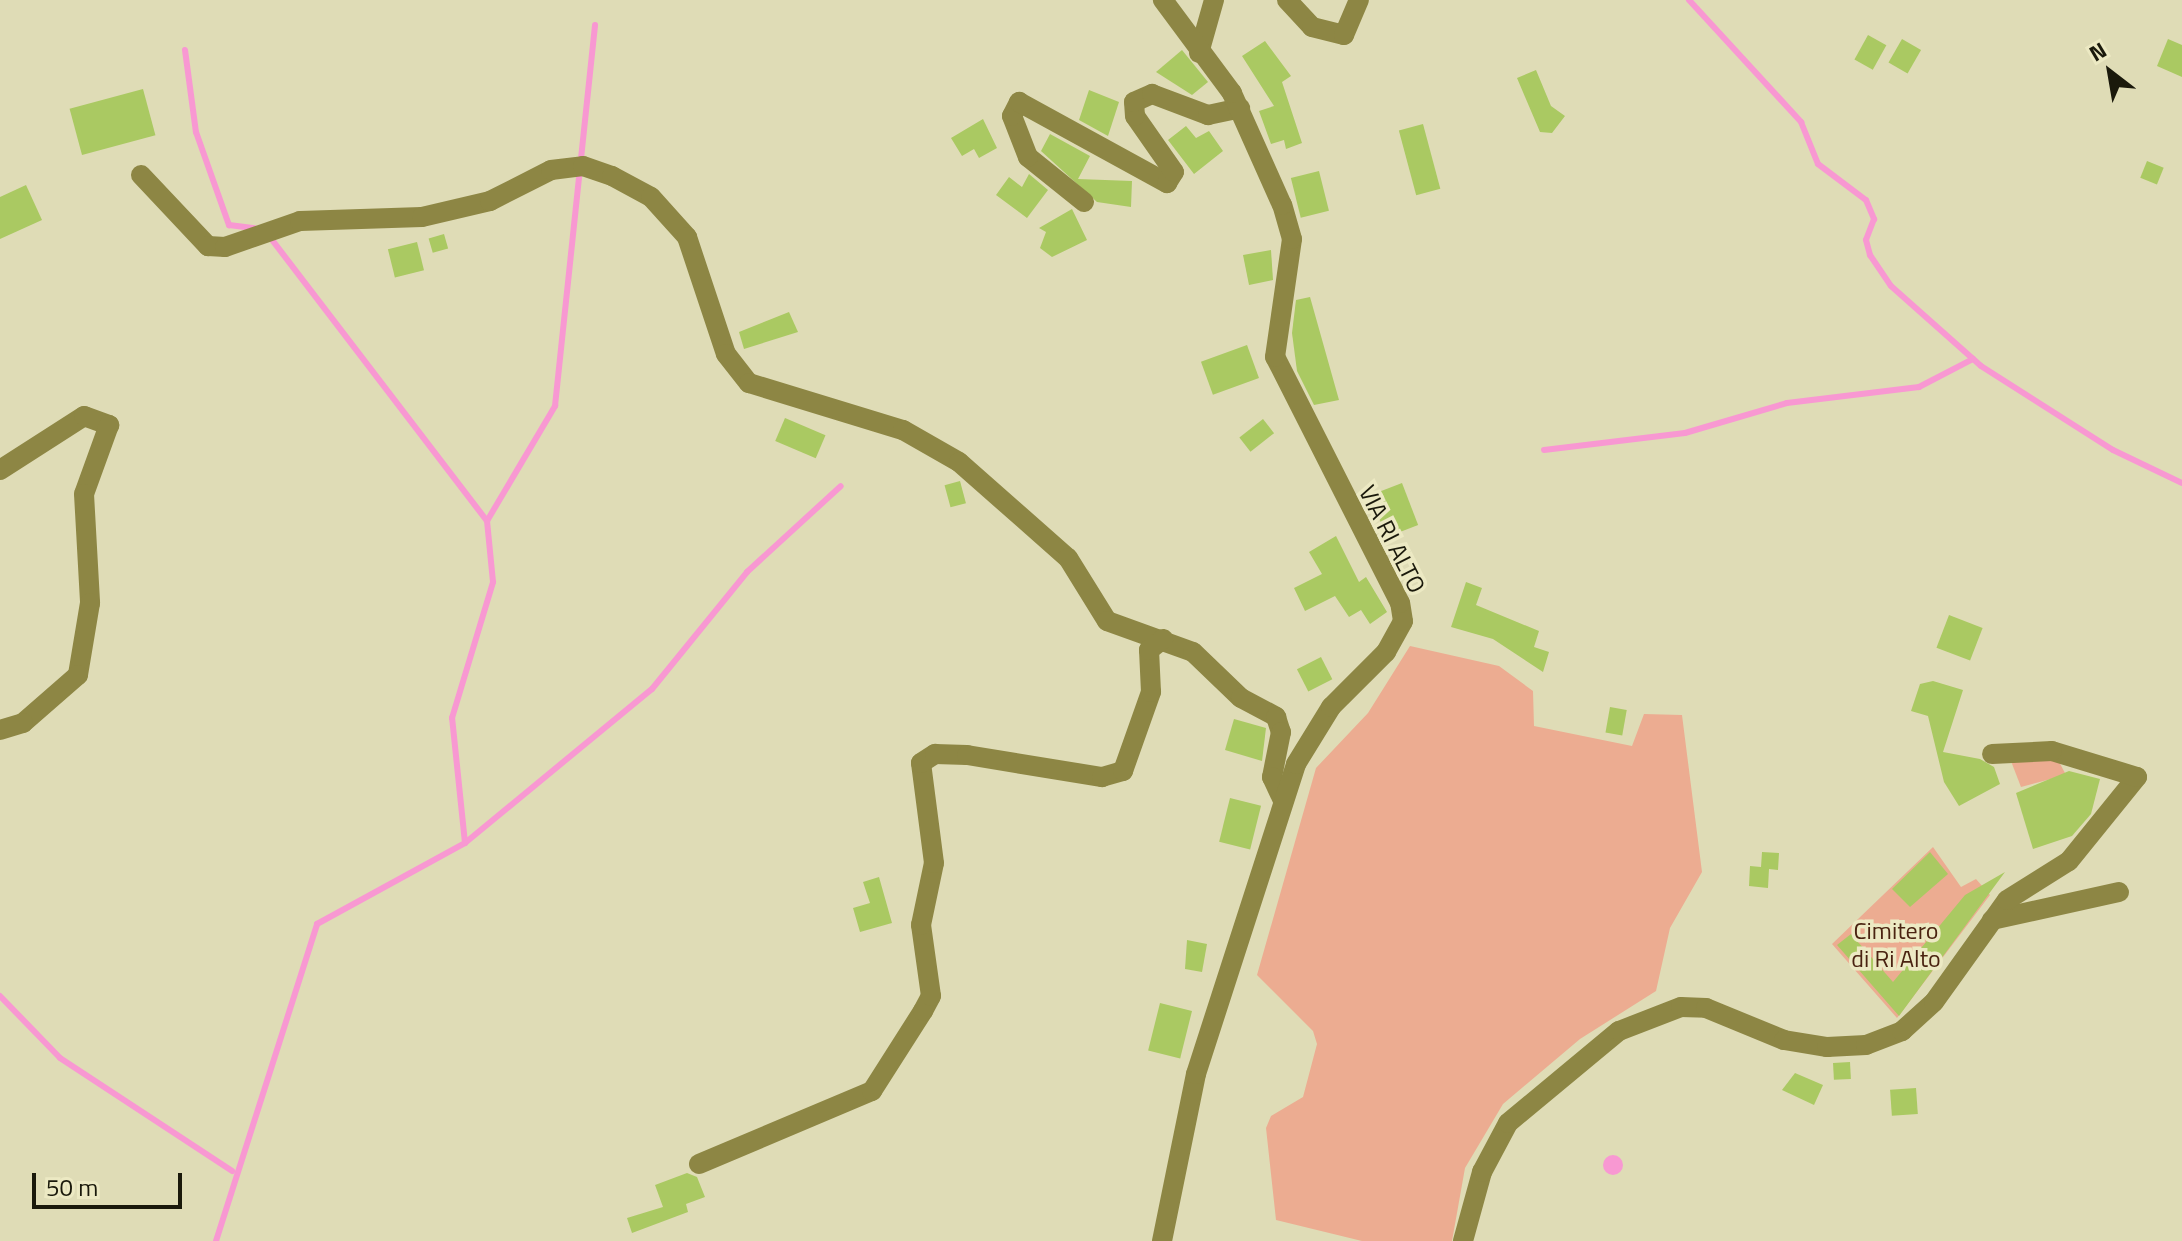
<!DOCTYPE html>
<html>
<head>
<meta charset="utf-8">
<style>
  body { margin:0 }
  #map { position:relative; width:2182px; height:1241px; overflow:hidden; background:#dfdcb6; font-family:"Titillium Web",sans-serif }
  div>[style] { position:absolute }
  .green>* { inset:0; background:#ecac91 }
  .water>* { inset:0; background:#f898d2 }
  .round { border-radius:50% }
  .stream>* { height:6px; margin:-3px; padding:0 3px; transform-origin:3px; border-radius:3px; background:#f898d2 }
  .building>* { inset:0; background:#aac962; transform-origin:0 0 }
  .minor>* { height:20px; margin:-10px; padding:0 10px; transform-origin:10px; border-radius:10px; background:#8d8644 }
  span { translate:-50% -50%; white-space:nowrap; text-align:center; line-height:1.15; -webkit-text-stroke:7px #ece9c3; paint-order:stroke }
  .street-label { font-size:24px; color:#1a190b }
  .park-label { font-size:24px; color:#4a2311 }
  .north { position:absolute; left:2070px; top:32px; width:80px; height:80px; -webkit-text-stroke:6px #ece9c3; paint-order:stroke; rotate:329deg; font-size:22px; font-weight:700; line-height:32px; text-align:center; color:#1a190b }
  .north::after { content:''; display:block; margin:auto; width:28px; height:36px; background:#1a190b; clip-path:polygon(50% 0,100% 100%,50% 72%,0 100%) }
  .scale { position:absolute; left:32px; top:1173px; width:150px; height:36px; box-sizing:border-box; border:4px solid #1a190b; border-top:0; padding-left:10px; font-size:24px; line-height:28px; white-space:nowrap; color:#1a190b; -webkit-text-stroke:6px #ece9c3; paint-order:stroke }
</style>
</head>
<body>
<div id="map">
  <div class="green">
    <i style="clip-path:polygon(1410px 646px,1499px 666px,1533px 691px,1534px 726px,1632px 746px,1644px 714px,1682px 715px,1702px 872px,1670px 928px,1656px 991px,1580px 1039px,1503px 1104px,1465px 1168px,1452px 1241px,1362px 1241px,1276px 1220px,1266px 1128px,1271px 1116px,1303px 1097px,1317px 1044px,1313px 1031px,1257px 975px,1316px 768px,1368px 713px)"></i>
    <i style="clip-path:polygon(2009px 756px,2056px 756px,2066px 775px,2021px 787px)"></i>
    <i style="clip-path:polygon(1933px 847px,1961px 887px,1976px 879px,1990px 895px,1897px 1018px,1832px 944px)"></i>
  </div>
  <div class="water">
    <i class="round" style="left:1603px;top:1155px;width:20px;height:20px"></i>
  </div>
  <div class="stream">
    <i style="left:1689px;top:0;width:166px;rotate:47.4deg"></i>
    <i style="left:1801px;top:122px;width:45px;rotate:68deg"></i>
    <i style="left:1818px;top:164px;width:60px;rotate:36.9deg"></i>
    <i style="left:1866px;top:200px;width:21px;rotate:67deg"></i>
    <i style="left:1874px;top:219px;width:22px;rotate:111deg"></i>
    <i style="left:1866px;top:240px;width:16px;rotate:75deg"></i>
    <i style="left:1870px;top:255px;width:37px;rotate:56deg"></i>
    <i style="left:1891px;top:286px;width:120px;rotate:41.6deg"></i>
    <i style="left:1981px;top:366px;width:156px;rotate:32.5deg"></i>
    <i style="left:2113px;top:450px;width:76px;rotate:25.6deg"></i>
    <i style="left:185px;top:50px;width:83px;rotate:82.4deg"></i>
    <i style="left:196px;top:132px;width:99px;rotate:70.5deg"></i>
    <i style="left:229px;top:225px;width:26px;rotate:7deg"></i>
    <i style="left:1544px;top:450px;width:142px;rotate:-6.9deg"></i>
    <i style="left:1685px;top:433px;width:106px;rotate:-16.4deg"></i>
    <i style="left:1787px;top:403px;width:133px;rotate:-6.9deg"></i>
    <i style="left:1919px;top:387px;width:61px;rotate:-27.4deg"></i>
    <i style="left:487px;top:521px;width:134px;rotate:-59.4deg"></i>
    <i style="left:555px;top:406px;width:383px;rotate:-84deg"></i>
    <i style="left:465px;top:843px;width:242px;rotate:-39.5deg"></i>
    <i style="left:652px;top:689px;width:151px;rotate:-50.9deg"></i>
    <i style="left:747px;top:572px;width:127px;rotate:-42.5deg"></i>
    <i style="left:0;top:996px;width:86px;rotate:45.9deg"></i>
    <i style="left:60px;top:1058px;width:206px;rotate:33.3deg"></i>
    <i style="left:216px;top:1241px;width:333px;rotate:-72.3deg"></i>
    <i style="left:317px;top:924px;width:169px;rotate:-28.7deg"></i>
    <i style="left:465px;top:843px;width:126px;rotate:-95.9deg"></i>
    <i style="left:452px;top:718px;width:142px;rotate:-73.2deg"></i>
    <i style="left:493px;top:582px;width:61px;rotate:-95.6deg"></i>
    <i style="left:487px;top:521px;width:360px;rotate:-127.4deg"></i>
  </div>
  <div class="building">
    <i style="left:1868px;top:35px;width:21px;height:28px;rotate:29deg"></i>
    <i style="left:1902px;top:39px;width:22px;height:27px;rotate:30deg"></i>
    <i style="clip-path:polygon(2168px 39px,2182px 45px,2182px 77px,2157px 66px)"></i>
    <i style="clip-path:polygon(1265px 41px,1291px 76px,1282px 82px,1302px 143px,1286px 149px,1284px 140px,1271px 144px,1259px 111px,1274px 106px,1242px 56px)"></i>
    <i style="clip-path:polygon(1182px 50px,1208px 82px,1192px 95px,1156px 72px)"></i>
    <i style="clip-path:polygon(1536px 70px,1551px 106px,1565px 116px,1552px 133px,1540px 132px,1517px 78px)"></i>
    <i style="left:143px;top:89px;width:48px;height:76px;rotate:75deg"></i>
    <i style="clip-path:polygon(1089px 90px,1119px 102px,1108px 136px,1079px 120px)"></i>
    <i style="clip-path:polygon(983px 119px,997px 148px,979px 158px,974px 149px,962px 156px,951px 138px)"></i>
    <i style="left:1423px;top:124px;width:67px;height:25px;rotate:75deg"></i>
    <i style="clip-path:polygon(1186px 126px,1196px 138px,1209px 131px,1223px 151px,1194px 174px,1168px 140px)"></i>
    <i style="clip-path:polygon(1050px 134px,1090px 156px,1078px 179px,1132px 181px,1131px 207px,1097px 202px,1041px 151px)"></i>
    <i style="left:2147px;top:161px;width:18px;height:18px;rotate:22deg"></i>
    <i style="left:1319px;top:171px;width:41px;height:29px;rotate:76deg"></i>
    <i style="clip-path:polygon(1029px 174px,1048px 190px,1027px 218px,996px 195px,1009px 177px,1022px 187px)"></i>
    <i style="clip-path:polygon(26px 185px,42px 220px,0 239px,0 197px)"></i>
    <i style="clip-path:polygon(1072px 209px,1087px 240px,1052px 257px,1040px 248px,1046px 232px,1039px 228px)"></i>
    <i style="left:444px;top:234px;width:15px;height:16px;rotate:74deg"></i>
    <i style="left:417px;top:242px;width:29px;height:30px;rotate:76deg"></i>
    <i style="clip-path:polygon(1271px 250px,1273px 280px,1249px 285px,1243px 255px)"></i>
    <i style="clip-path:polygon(1310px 297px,1339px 400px,1314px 405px,1297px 371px,1292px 333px,1296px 300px)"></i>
    <i style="clip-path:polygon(789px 312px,798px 332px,744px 349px,739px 332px)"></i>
    <i style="left:1247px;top:345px;width:35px;height:49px;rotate:70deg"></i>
    <i style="left:785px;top:418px;width:44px;height:25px;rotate:23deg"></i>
    <i style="left:1263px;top:419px;width:18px;height:30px;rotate:52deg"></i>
    <i style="left:960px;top:481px;width:23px;height:16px;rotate:75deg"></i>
    <i style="left:1402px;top:483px;width:45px;height:34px;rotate:69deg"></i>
    <i style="clip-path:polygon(1336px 536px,1359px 582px,1366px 577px,1387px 612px,1370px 624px,1361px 610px,1349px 617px,1335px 596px,1305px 611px,1294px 588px,1322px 574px,1309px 552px)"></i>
    <i style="clip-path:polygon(1466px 582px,1482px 588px,1476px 605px,1539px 631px,1534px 647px,1549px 652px,1543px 672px,1493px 639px,1451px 627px)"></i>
    <i style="left:1949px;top:615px;width:36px;height:35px;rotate:21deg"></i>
    <i style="left:1321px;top:657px;width:25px;height:27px;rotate:63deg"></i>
    <i style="clip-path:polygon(1933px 681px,1963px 690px,1943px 752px,1980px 759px,1994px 767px,2000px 784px,1959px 806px,1944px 782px,1928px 716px,1911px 711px,1920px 684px)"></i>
    <i style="left:1610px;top:707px;width:17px;height:26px;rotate:10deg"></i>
    <i style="clip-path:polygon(1234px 719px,1266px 728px,1262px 761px,1225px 750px)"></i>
    <i style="clip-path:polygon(2069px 771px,2100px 779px,2091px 814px,2072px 836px,2033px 849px,2016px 793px)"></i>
    <i style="left:1230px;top:798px;width:32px;height:45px;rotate:14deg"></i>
    <i style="clip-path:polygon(1762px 852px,1779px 853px,1778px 870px,1769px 869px,1768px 888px,1749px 886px,1750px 866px,1761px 867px)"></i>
    <i style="clip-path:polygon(1930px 852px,1948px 874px,1910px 907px,1892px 889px)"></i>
    <i style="clip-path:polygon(2005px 872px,1899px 1016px,1837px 945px,1851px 934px,1893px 982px,1965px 895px)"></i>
    <i style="clip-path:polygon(879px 877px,892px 923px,860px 932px,853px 908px,870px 903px,863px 882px)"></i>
    <i style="clip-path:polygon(1187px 940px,1207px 944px,1202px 972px,1185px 969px)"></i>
    <i style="left:1160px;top:1003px;width:33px;height:49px;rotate:14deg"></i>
    <i style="left:1850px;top:1062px;width:17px;height:17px;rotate:87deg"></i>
    <i style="clip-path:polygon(1795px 1073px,1823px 1085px,1814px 1105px,1782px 1090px)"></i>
    <i style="left:1916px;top:1088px;width:26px;height:26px;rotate:86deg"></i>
    <i style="clip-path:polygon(687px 1173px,697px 1177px,705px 1197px,686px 1204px,688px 1212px,632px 1233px,627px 1218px,663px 1207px,655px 1185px)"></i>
  </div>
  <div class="minor">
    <i style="left:1287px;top:0;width:37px;rotate:47deg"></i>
    <i style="left:1312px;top:27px;width:33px;rotate:14deg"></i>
    <i style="left:1344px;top:35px;width:38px;rotate:-67deg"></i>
    <i style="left:1199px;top:53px;width:55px;rotate:-74.2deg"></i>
    <i style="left:141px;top:175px;width:98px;rotate:46.7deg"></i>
    <i style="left:208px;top:246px;width:17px;rotate:3deg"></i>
    <i style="left:225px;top:247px;width:79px;rotate:-19.1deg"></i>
    <i style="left:300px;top:221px;width:122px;rotate:-1.9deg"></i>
    <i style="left:422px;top:217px;width:70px;rotate:-13.2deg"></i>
    <i style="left:490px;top:201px;width:68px;rotate:-26.9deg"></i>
    <i style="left:551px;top:170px;width:32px;rotate:-7deg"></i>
    <i style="left:583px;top:166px;width:31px;rotate:19deg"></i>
    <i style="left:612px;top:176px;width:44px;rotate:28.3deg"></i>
    <i style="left:651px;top:197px;width:54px;rotate:48deg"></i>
    <i style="left:687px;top:237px;width:123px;rotate:71.6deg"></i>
    <i style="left:726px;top:354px;width:37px;rotate:52deg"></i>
    <i style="left:749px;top:383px;width:161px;rotate:17deg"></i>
    <i style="left:903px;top:430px;width:64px;rotate:29.7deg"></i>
    <i style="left:959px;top:462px;width:145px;rotate:41.4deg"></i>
    <i style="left:1068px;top:558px;width:74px;rotate:58.2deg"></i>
    <i style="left:1107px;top:621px;width:91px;rotate:19.8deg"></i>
    <i style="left:1193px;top:652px;width:66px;rotate:43.8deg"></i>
    <i style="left:1241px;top:698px;width:40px;rotate:28deg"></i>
    <i style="left:1276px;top:717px;width:16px;rotate:72deg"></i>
    <i style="left:1281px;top:732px;width:46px;rotate:101.3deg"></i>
    <i style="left:1272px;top:777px;width:26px;rotate:65deg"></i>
    <i style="left:1084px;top:202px;width:72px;rotate:-141.2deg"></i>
    <i style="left:1028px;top:157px;width:44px;rotate:-111.3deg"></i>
    <i style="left:1012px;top:116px;width:16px;rotate:-63deg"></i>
    <i style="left:1019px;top:102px;width:169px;rotate:28.7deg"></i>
    <i style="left:1167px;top:183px;width:13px;rotate:-58deg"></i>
    <i style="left:1174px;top:172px;width:68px;rotate:-124.9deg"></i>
    <i style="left:1135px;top:116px;width:14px;rotate:-94deg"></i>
    <i style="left:1134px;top:102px;width:20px;rotate:-24deg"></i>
    <i style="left:1152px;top:94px;width:60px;rotate:20.6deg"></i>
    <i style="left:1208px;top:115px;width:33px;rotate:-12deg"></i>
    <i style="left:0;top:470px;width:100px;rotate:-32.7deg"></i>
    <i style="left:84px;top:416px;width:27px;rotate:20deg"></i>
    <i style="left:109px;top:425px;width:73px;rotate:109.9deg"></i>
    <i style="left:84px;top:494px;width:109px;rotate:86.8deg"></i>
    <i style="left:90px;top:603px;width:73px;rotate:99.5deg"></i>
    <i style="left:78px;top:675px;width:73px;rotate:138.9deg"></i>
    <i style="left:23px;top:723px;width:24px;rotate:163deg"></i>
    <i style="left:1992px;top:920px;width:130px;rotate:-12.4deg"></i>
    <i style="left:699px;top:1164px;width:188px;rotate:-22.9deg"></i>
    <i style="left:872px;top:1091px;width:95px;rotate:-57.5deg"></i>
    <i style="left:923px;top:1011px;width:17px;rotate:-62deg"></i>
    <i style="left:931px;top:996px;width:72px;rotate:-98deg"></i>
    <i style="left:921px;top:925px;width:63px;rotate:-78.2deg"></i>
    <i style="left:934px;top:863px;width:101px;rotate:-97.4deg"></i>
    <i style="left:921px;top:763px;width:17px;rotate:-33deg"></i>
    <i style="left:935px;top:754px;width:32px;rotate:2deg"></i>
    <i style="left:967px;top:755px;width:137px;rotate:9.3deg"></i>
    <i style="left:1102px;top:777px;width:22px;rotate:-16deg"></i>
    <i style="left:1123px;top:771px;width:84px;rotate:-70.5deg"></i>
    <i style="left:1151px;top:692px;width:42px;rotate:-92.7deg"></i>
    <i style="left:1149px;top:650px;width:18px;rotate:-38deg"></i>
    <i style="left:1162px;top:1241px;width:170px;rotate:-78.5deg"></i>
    <i style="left:1196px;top:1074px;width:326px;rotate:-72.1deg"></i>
    <i style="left:1296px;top:764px;width:67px;rotate:-58.4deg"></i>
    <i style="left:1331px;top:707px;width:78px;rotate:-45deg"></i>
    <i style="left:1386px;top:652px;width:35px;rotate:-61deg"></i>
    <i style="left:1403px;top:621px;width:18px;rotate:-99deg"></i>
    <i style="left:1400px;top:603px;width:276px;rotate:-116.9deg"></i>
    <i style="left:1275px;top:357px;width:119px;rotate:-81.8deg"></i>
    <i style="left:1292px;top:239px;width:35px;rotate:-106deg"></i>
    <i style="left:1282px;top:205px;width:123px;rotate:-114.1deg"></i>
    <i style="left:1232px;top:93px;width:116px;rotate:-126.6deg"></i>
    <i style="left:1463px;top:1241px;width:72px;rotate:-74.6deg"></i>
    <i style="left:1482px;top:1172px;width:55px;rotate:-62deg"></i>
    <i style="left:1508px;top:1123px;width:144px;rotate:-39.7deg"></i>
    <i style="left:1619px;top:1031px;width:66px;rotate:-21.2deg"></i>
    <i style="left:1681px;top:1007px;width:25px;rotate:2deg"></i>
    <i style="left:1706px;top:1008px;width:84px;rotate:22.3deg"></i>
    <i style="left:1784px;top:1040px;width:44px;rotate:9.2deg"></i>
    <i style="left:1827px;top:1047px;width:39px;rotate:-3deg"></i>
    <i style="left:1866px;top:1045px;width:39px;rotate:-21deg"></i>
    <i style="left:1902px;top:1031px;width:43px;rotate:-42.2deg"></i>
    <i style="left:1934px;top:1002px;width:125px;rotate:-54.4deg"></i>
    <i style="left:2007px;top:900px;width:73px;rotate:-32.2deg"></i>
    <i style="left:2069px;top:861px;width:108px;rotate:-51deg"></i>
    <i style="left:2137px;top:777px;width:89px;rotate:-163deg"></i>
    <i style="left:2052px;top:751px;width:60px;rotate:177.1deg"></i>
  </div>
  <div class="street-label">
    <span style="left:1392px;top:539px;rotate:63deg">VIA RI ALTO</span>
  </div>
  <div class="park-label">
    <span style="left:1896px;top:945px">Cimitero<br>di Ri Alto</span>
  </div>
  <div class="north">N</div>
  <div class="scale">50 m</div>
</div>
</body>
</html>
